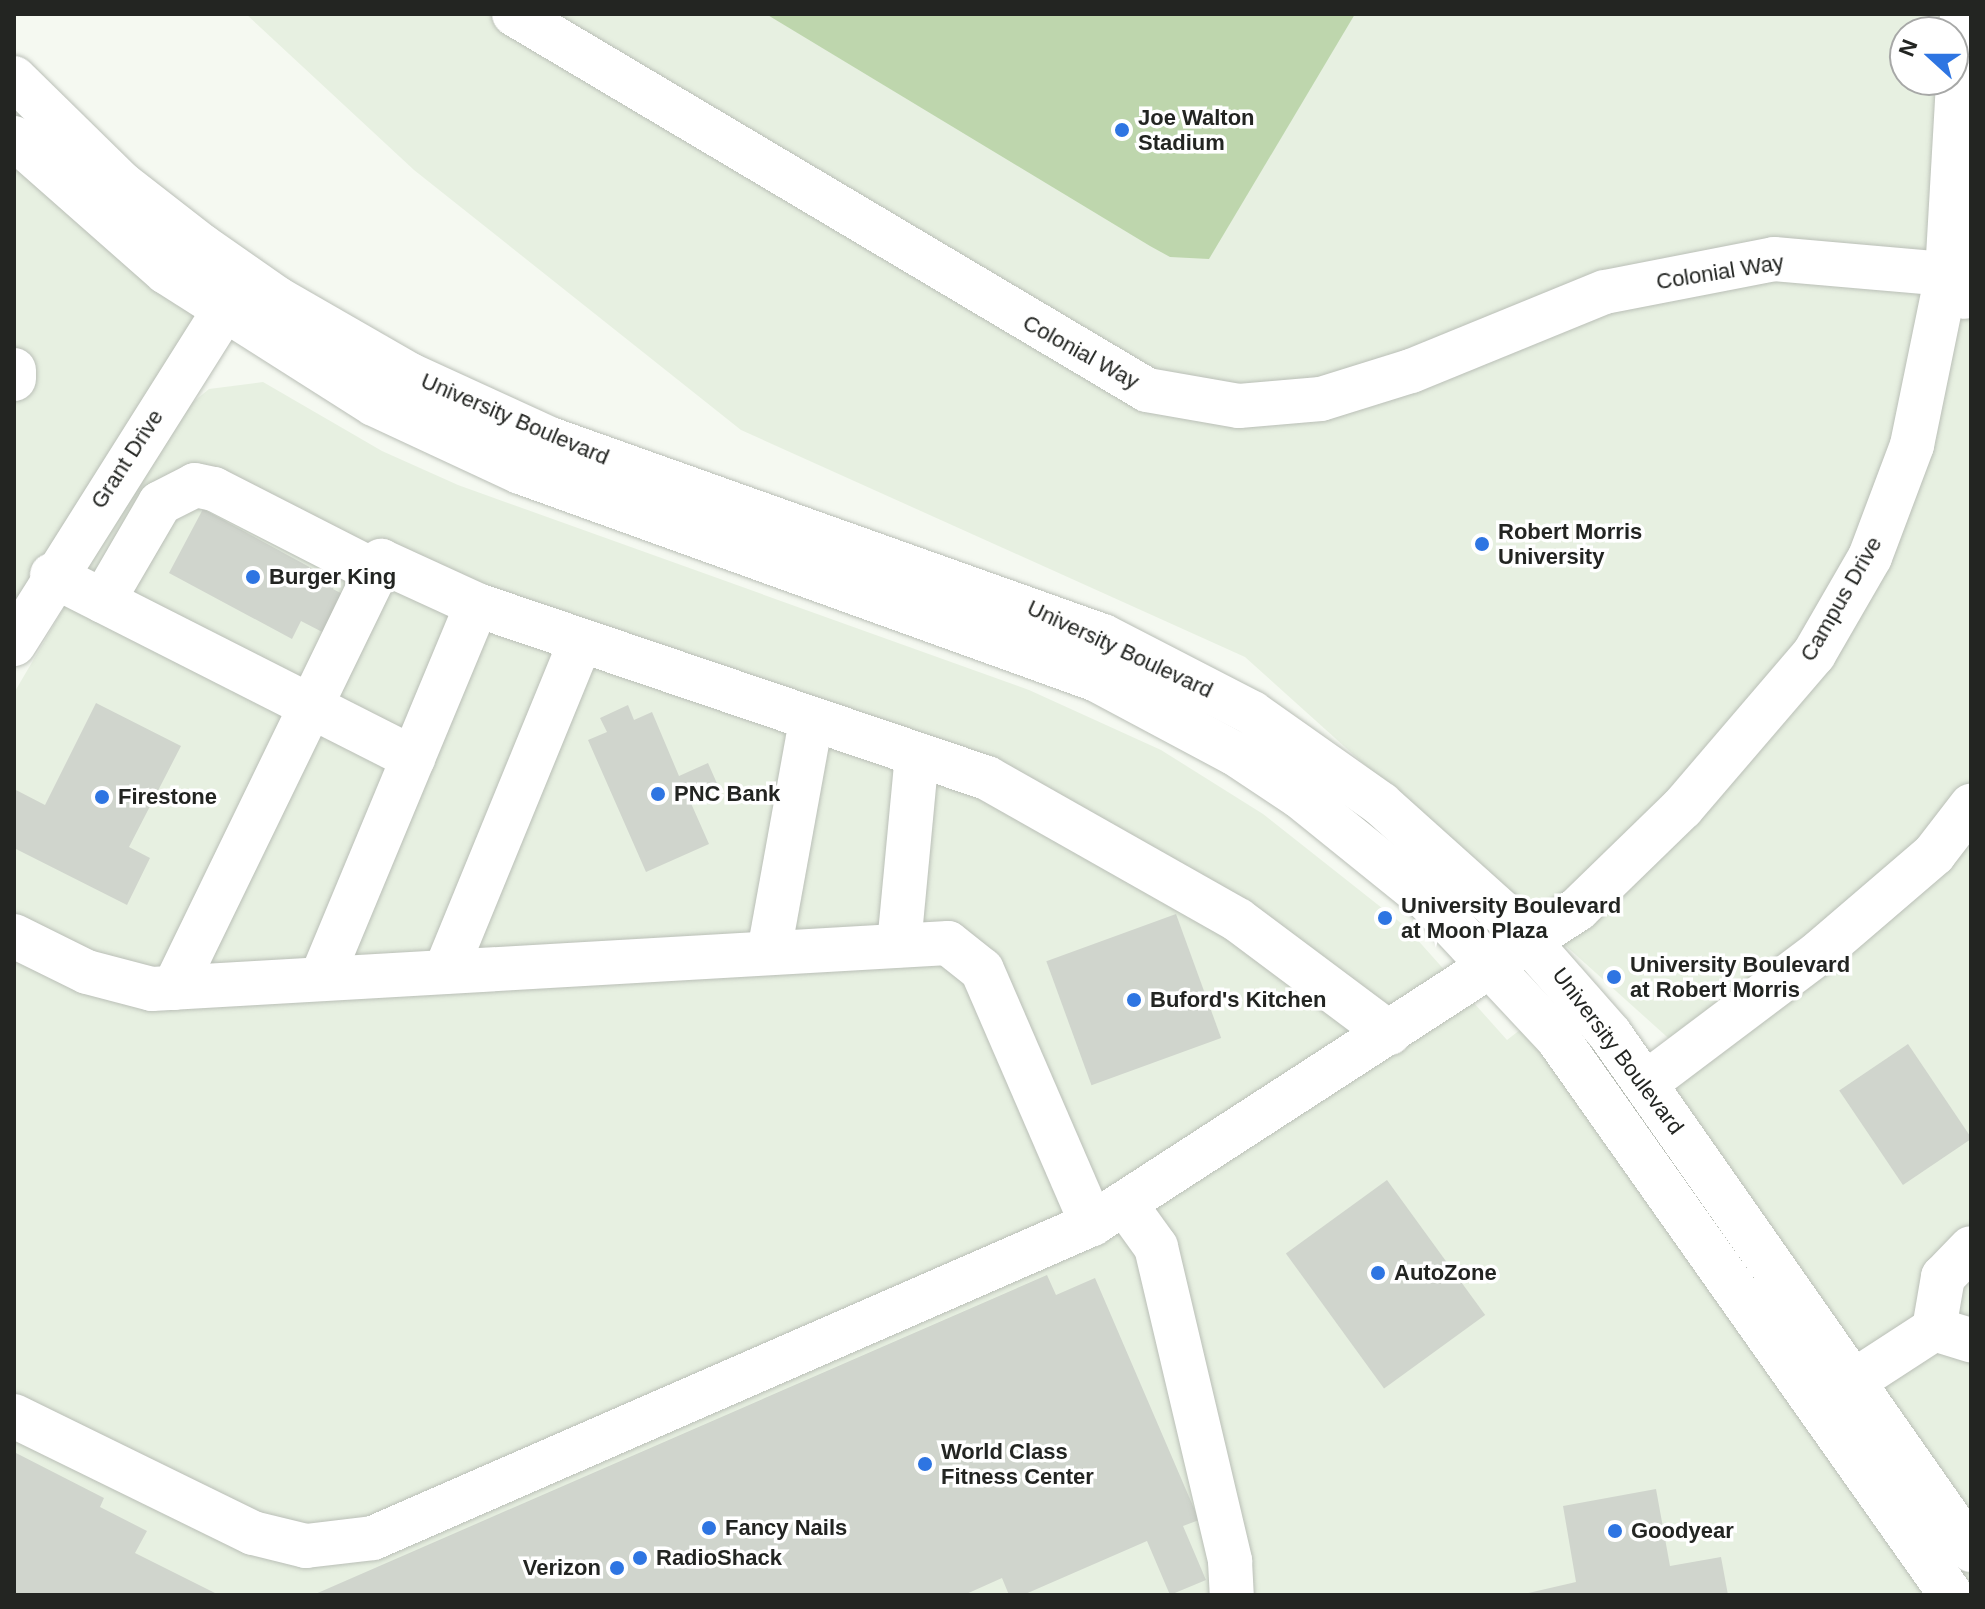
<!DOCTYPE html>
<html>
<head>
<meta charset="utf-8">
<style>
  body { margin:0 }
  #map { position:relative; width:1985px; height:1609px; overflow:hidden; background:#f5f9f1; font-family:Arial,sans-serif }
  div>[style] { position:absolute }
  .built>* { inset:0; background:#e7f0e1 }
  .green>* { inset:0; background:#bed6ad }
  .building>* { inset:0; background:#d0d5cd; transform-origin:0 0 }
  .roads { filter:drop-shadow(0 0 2px #babfb7) drop-shadow(0 0 2px #babfb7) }
  .minor>* { height:44px; margin:-22px; padding:0 22px; transform-origin:22px; border-radius:22px; background:#fff }
  .major>* { height:44px; margin:-22px; padding:0 22px; transform-origin:22px; border-radius:22px; background:#fff }
  .dots>* { width:22px; height:22px; translate:-50% -50%; box-sizing:border-box; border:4px solid #fff; border-radius:50% }
  span { translate:-50% -50%; white-space:nowrap; text-align:center; line-height:1.15; -webkit-text-stroke:7px #fff; paint-order:stroke }
  .poi-label { font-size:22px; color:#232522; font-weight:700 }
  .left { translate:0 -50%; text-align:left }
  .right { translate:-100% -50%; text-align:right }
  .street-label { font-size:22px; color:#232522 }
  .frame { position:absolute; inset:0; border:16px solid #232522; pointer-events:none }
  .north { position:absolute; left:1889px; top:16px; width:80px; height:80px; box-sizing:border-box; background:#fff; border:2px solid #a7a8a7; border-radius:50%; rotate:291deg; font-size:22px; font-weight:700; line-height:32px; text-align:center; color:#232522 }
  .north::after { content:''; display:block; margin:auto; width:28px; height:36px; background:#2e75e2; clip-path:polygon(50% 0,100% 100%,50% 72%,0 100%) }
</style>
</head>
<body>
<div id="map">
  <div class="built">
    <i style="clip-path:polygon(evenodd,246px 14px,1971px 14px,1971px 1595px,14px 1595px,14px 693px,144px 471px,192px 403px,209px 389px,263px 382px,382px 451px,458px 485px,1029px 690px,1161px 750px,1263px 814px,1406px 927px,1507px 1040px,1538px 1016px,1602px 1097px,1676px 1045px,1245px 657px,741px 430px,414px 170px,246px 14px,1905px 32px,1953px 32px,1953px 80px,1905px 80px,1905px 32px)"></i>
    <i style="clip-path:polygon(14px 138px,222px 312px,14px 644px)"></i>
  </div>
  <div class="green">
    <i style="clip-path:polygon(766px 14px,1355px 14px,1209px 259px,1170px 257px,1150px 246px)"></i>
  </div>
  <div class="building">
    <i style="clip-path:polygon(203px 509px,337px 582px,333px 589px,348px 597px,328px 635px,301px 621px,292px 639px,169px 573px)"></i>
    <i style="clip-path:polygon(96px 703px,181px 746px,129px 847px,150px 858px,127px 905px,14px 848px,14px 789px,45px 805px)"></i>
    <i style="clip-path:polygon(628px 705px,634px 720px,652px 712px,679px 776px,708px 763px,719px 788px,690px 801px,709px 844px,646px 872px,588px 740px,607px 732px,600px 718px)"></i>
    <i style="left:1176px;top:914px;width:132px;height:138px;rotate:70deg"></i>
    <i style="left:1908px;top:1044px;width:114px;height:83px;rotate:56deg"></i>
    <i style="left:1387px;top:1180px;width:167px;height:125px;rotate:54deg"></i>
    <i style="clip-path:polygon(1047px 1275px,1056px 1295px,1095px 1278px,1199px 1520px,1183px 1526px,1206px 1580px,1170px 1595px,1147px 1541px,1023px 1595px,1009px 1595px,1002px 1578px,964px 1595px,313px 1595px)"></i>
    <i style="clip-path:polygon(14px 1452px,104px 1498px,100px 1507px,147px 1531px,135px 1553px,219px 1595px,14px 1595px)"></i>
    <i style="clip-path:polygon(1656px 1489px,1670px 1566px,1721px 1557px,1728px 1595px,1520px 1595px,1576px 1582px,1563px 1506px)"></i>
  </div>
  <div class="roads">
    <div class="minor">
      <i style="left:514px;top:14px;width:736px;rotate:30.71deg"></i>
      <i style="left:1147px;top:390px;width:93px;rotate:9.9deg"></i>
      <i style="left:1239px;top:406px;width:82px;rotate:-4.9deg"></i>
      <i style="left:1321px;top:399px;width:94px;rotate:-17.3deg"></i>
      <i style="left:1411px;top:371px;width:209px;rotate:-22.2deg"></i>
      <i style="left:1605px;top:292px;width:172px;rotate:-11deg"></i>
      <i style="left:1774px;top:259px;width:174px;rotate:5deg"></i>
      <i style="left:1947px;top:274px;width:29px;rotate:52deg"></i>
      <i style="left:14px;top:370px;width:9px;rotate:90deg"></i>
      <i style="left:52px;top:575px;width:405px;rotate:26.9deg"></i>
      <i style="left:103px;top:601px;width:113px;rotate:-59.8deg"></i>
      <i style="left:160px;top:503px;width:39px;rotate:-27deg"></i>
      <i style="left:195px;top:485px;width:19px;rotate:12deg"></i>
      <i style="left:214px;top:489px;width:182px;rotate:27.1deg"></i>
      <i style="left:14px;top:644px;width:434px;rotate:-57.8deg"></i>
      <i style="left:14px;top:936px;width:81px;rotate:26.3deg"></i>
      <i style="left:87px;top:972px;width:67px;rotate:14.7deg"></i>
      <i style="left:152px;top:989px;width:797px;rotate:-3.31deg"></i>
      <i style="left:948px;top:943px;width:43px;rotate:38.5deg"></i>
      <i style="left:982px;top:970px;width:277px;rotate:66.6deg"></i>
      <i style="left:899px;top:945px;width:191px;rotate:-84.6deg"></i>
      <i style="left:769px;top:952px;width:236px;rotate:-79.7deg"></i>
      <i style="left:445px;top:972px;width:358px;rotate:-67.7deg"></i>
      <i style="left:321px;top:979px;width:405px;rotate:-67.4deg"></i>
      <i style="left:477px;top:605px;width:539px;rotate:18.74deg"></i>
      <i style="left:987px;top:778px;width:288px;rotate:29.5deg"></i>
      <i style="left:1238px;top:920px;width:189px;rotate:36.8deg"></i>
      <i style="left:174px;top:988px;width:475px;rotate:-64.1deg"></i>
      <i style="left:381px;top:561px;width:106px;rotate:24.6deg"></i>
      <i style="left:1646px;top:1083px;width:219px;rotate:-37deg"></i>
      <i style="left:1821px;top:951px;width:149px;rotate:-40.6deg"></i>
      <i style="left:1934px;top:854px;width:61px;rotate:-52.4deg"></i>
      <i style="left:1125px;top:1204px;width:53px;rotate:54.2deg"></i>
      <i style="left:1156px;top:1247px;width:323px;rotate:76.7deg"></i>
      <i style="left:1230px;top:1561px;width:34px;rotate:87deg"></i>
      <i style="left:1934px;top:1329px;width:53px;rotate:-80.2deg"></i>
      <i style="left:1943px;top:1277px;width:40px;rotate:-46deg"></i>
      <i style="left:1854px;top:1381px;width:95px;rotate:-33deg"></i>
      <i style="left:1934px;top:1329px;width:39px;rotate:17deg"></i>
      <i style="left:14px;top:1416px;width:266px;rotate:26.1deg"></i>
      <i style="left:253px;top:1533px;width:55px;rotate:13.8deg"></i>
      <i style="left:306px;top:1546px;width:67px;rotate:-6.8deg"></i>
      <i style="left:373px;top:1538px;width:785px;rotate:-23.59deg"></i>
      <i style="left:1092px;top:1224px;width:579px;rotate:-32.95deg"></i>
      <i style="left:1578px;top:909px;width:145px;rotate:-44.2deg"></i>
      <i style="left:1682px;top:808px;width:203px;rotate:-49.4deg"></i>
      <i style="left:1814px;top:654px;width:112px;rotate:-60deg"></i>
      <i style="left:1870px;top:557px;width:120px;rotate:-69.4deg"></i>
      <i style="left:1912px;top:445px;width:175px;rotate:-78.4deg"></i>
      <i style="left:1947px;top:274px;width:260px;rotate:-86.7deg"></i>
    </div>
    <div class="major">
      <i style="left:14px;top:78px;width:150px;rotate:44.5deg"></i>
      <i style="left:121px;top:183px;width:103px;rotate:37.9deg"></i>
      <i style="left:202px;top:246px;width:93px;rotate:34.9deg"></i>
      <i style="left:278px;top:299px;width:152px;rotate:29.9deg"></i>
      <i style="left:410px;top:375px;width:154px;rotate:24.6deg"></i>
      <i style="left:550px;top:439px;width:587px;rotate:19.61deg"></i>
      <i style="left:1103px;top:636px;width:168px;rotate:27.3deg"></i>
      <i style="left:1252px;top:713px;width:158px;rotate:35.2deg"></i>
      <i style="left:1381px;top:804px;width:172px;rotate:41.9deg"></i>
      <i style="left:1509px;top:919px;width:153px;rotate:48.7deg"></i>
      <i style="left:1610px;top:1034px;width:630px;rotate:55.02deg"></i>
      <i style="left:14px;top:138px;width:203px;rotate:41.4deg"></i>
      <i style="left:166px;top:272px;width:246px;rotate:32.4deg"></i>
      <i style="left:374px;top:404px;width:161px;rotate:25deg"></i>
      <i style="left:520px;top:472px;width:613px;rotate:19.82deg"></i>
      <i style="left:1097px;top:680px;width:155px;rotate:28.1deg"></i>
      <i style="left:1234px;top:753px;width:78px;rotate:33.5deg"></i>
      <i style="left:1299px;top:796px;width:167px;rotate:38.9deg"></i>
      <i style="left:1429px;top:901px;width:189px;rotate:46.9deg"></i>
      <i style="left:1558px;top:1039px;width:681px;rotate:54.75deg"></i>
    </div>
  </div>
  <div class="dots">
    <i style="left:1122px;top:130px;background:#2e75e2"></i>
    <i style="left:1482px;top:544px;background:#2e75e2"></i>
    <i style="left:253px;top:577px;background:#2e75e2"></i>
    <i style="left:658px;top:794px;background:#2e75e2"></i>
    <i style="left:102px;top:797px;background:#2e75e2"></i>
    <i style="left:1385px;top:918px;background:#2e75e2"></i>
    <i style="left:1614px;top:977px;background:#2e75e2"></i>
    <i style="left:1134px;top:1000px;background:#2e75e2"></i>
    <i style="left:1378px;top:1273px;background:#2e75e2"></i>
    <i style="left:925px;top:1464px;background:#2e75e2"></i>
    <i style="left:709px;top:1528px;background:#2e75e2"></i>
    <i style="left:1615px;top:1531px;background:#2e75e2"></i>
    <i style="left:640px;top:1558px;background:#2e75e2"></i>
    <i style="left:617px;top:1568px;background:#2e75e2"></i>
  </div>
  <div class="poi-label">
    <span class="left" style="left:1138px;top:130px">Joe Walton<br>Stadium</span>
    <span class="left" style="left:1498px;top:544px">Robert Morris<br>University</span>
    <span class="left" style="left:269px;top:577px">Burger King</span>
    <span class="left" style="left:674px;top:794px">PNC Bank</span>
    <span class="left" style="left:118px;top:797px">Firestone</span>
    <span class="left" style="left:1401px;top:918px">University Boulevard<br>at Moon Plaza</span>
    <span class="left" style="left:1630px;top:977px">University Boulevard<br>at Robert Morris</span>
    <span class="left" style="left:1150px;top:1000px">Buford's Kitchen</span>
    <span class="left" style="left:1394px;top:1273px">AutoZone</span>
    <span class="left" style="left:941px;top:1464px">World Class<br>Fitness Center</span>
    <span class="left" style="left:725px;top:1528px">Fancy Nails</span>
    <span class="left" style="left:1631px;top:1531px">Goodyear</span>
    <span class="left" style="left:656px;top:1558px">RadioShack</span>
    <span class="right" style="left:601px;top:1568px">Verizon</span>
  </div>
  <div class="street-label">
    <span style="left:1720px;top:272px;rotate:-9deg">Colonial Way</span>
    <span style="left:1081px;top:352px;rotate:29deg">Colonial Way</span>
    <span style="left:515px;top:419px;rotate:23deg">University Boulevard</span>
    <span style="left:127px;top:459px;rotate:-57deg">Grant Drive</span>
    <span style="left:1841px;top:599px;rotate:-60deg">Campus Drive</span>
    <span style="left:1120px;top:649px;rotate:25deg">University Boulevard</span>
    <span style="left:1618px;top:1051px;rotate:53deg">University Boulevard</span>
  </div>
  <div class="frame"></div>
  <div class="north">N</div>
</div>
</body>
</html>
